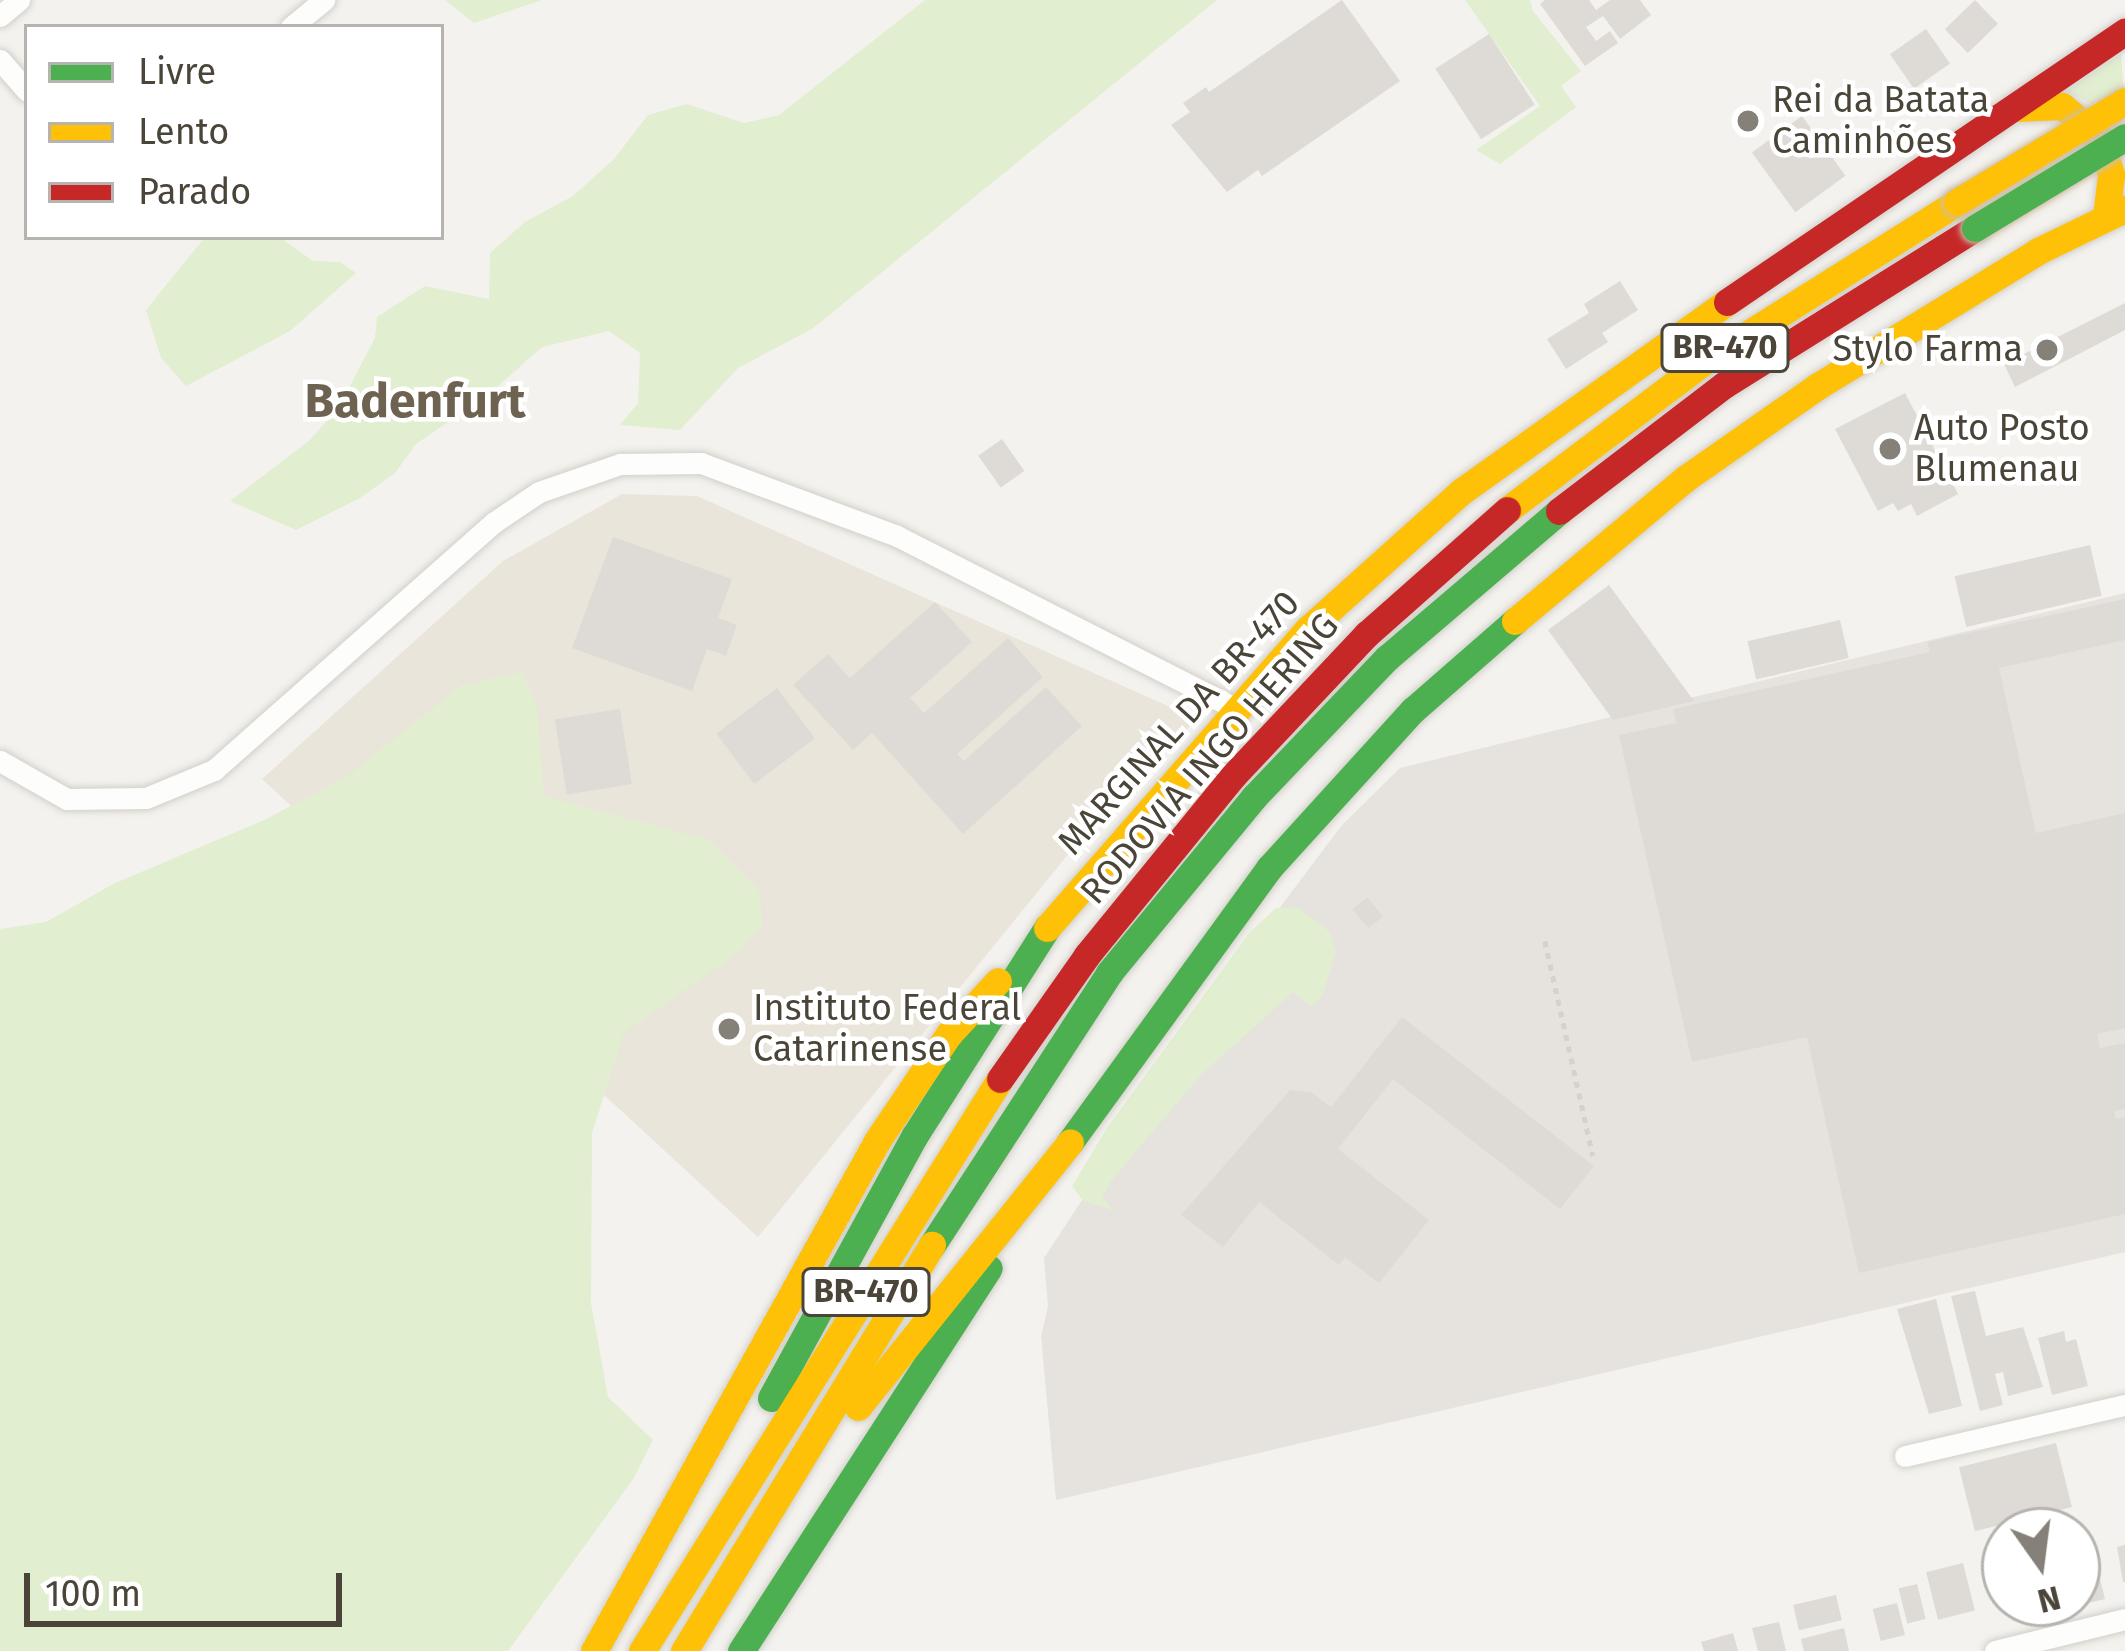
<!DOCTYPE html>
<html>
<head>
<meta charset="utf-8">
<style>
  body { margin:0 }
  #map { position:relative; width:2125px; height:1651px; overflow:hidden; background:#f4f2ee; font-family:"Fira Sans",sans-serif }
  div>[style] { position:absolute }
  .industrial>* { inset:0; background:#e6e2de }
  .education>* { inset:0; background:#eae5da }
  .green>* { inset:0; background:#e1eecf }
  .building>* { inset:0; background:#dedbd6; transform-origin:0 0 }
  .path>* { height:4.5px; margin-top:-2.25px; transform-origin:0; background:repeating-linear-gradient(90deg,#d3d2cc 0 6px,transparent 0 12px) }
  .roads { filter:drop-shadow(0 0 3px #d2d0cb) drop-shadow(0 0 3px #d2d0cb) }
  .street>* { height:21px; margin:-10.5px; padding:0 10.5px; transform-origin:10.5px; border-radius:10.5px; background:#fdfdfc }
  .fast>* { height:27px; margin:-13.5px; padding:0 13.5px; transform-origin:13.5px; border-radius:13.5px; background:#4caf50 }
  .slow>* { height:27px; margin:-13.5px; padding:0 13.5px; transform-origin:13.5px; border-radius:13.5px; background:#ffc107 }
  .jam>* { height:27px; margin:-13.5px; padding:0 13.5px; transform-origin:13.5px; border-radius:13.5px; background:#c62828 }
  .bridges { filter:drop-shadow(0 0 3px #ccbfa9) drop-shadow(0 0 3px #ccbfa9) }
  .fast-bridge>* { height:27px; margin:-13.5px; padding:0 13.5px; transform-origin:13.5px; border-radius:13.5px; background:#4caf50 }
  .slow-bridge>* { height:27px; margin:-13.5px; padding:0 13.5px; transform-origin:13.5px; border-radius:13.5px; background:#ffc107 }
  .dots>* { width:33px; height:33px; translate:-50% -50%; box-sizing:border-box; border:6px solid #fff; border-radius:50% }
  span { translate:-50% -50%; white-space:nowrap; text-align:center; line-height:1.15; -webkit-text-stroke:9px #fff; paint-order:stroke }
  .shield-label span { padding:3px 9px; background:#fff; border:3px solid; border-radius:9px; -webkit-text-stroke-width:0 }
  .shield-label { font-size:33px; color:#4b4439; font-weight:700 }
  .poi-label { font-size:36px; color:#4b4439 }
  .left { translate:0 -50%; text-align:left }
  .right { translate:-100% -50%; text-align:right }
  .street-label { font-size:36px; color:#4b4439 }
  .district-label { font-size:48px; color:#6e6250; font-weight:700 }
  .legend { position:absolute; left:24px; top:24px; width:420px; height:216px; box-sizing:border-box; background:#fff; border:3px solid #b7b4b0; margin:0; padding:15px 21px; list-style:none; font-size:36px; color:#4b4439 }
  .legend li { display:flex; align-items:center; gap:24px; height:60px }
  .legend b { width:60px; border:3px solid #b7b4b0 }
  .north { position:absolute; left:1981px; top:1507px; width:120px; height:120px; box-sizing:border-box; background:#fff; border:3px solid #b7b4b0; border-radius:50%; rotate:166deg; font-size:33px; font-weight:700; line-height:48px; text-align:center; color:#4b4439 }
  .north::after { content:''; display:block; margin:auto; width:42px; height:54px; background:#868178; clip-path:polygon(50% 0,100% 100%,50% 72%,0 100%) }
  .scale { position:absolute; left:24px; top:1573px; width:318px; height:54px; box-sizing:border-box; border:6px solid #4b4439; border-top:0; padding-left:15px; font-size:36px; line-height:42px; white-space:nowrap; color:#4b4439; -webkit-text-stroke:9px #fff; paint-order:stroke }
</style>
</head>
<body>
<div id="map">
  <div class="industrial">
    <i style="clip-path:polygon(2125px 593px,2125px 1252px,1056px 1500px,1041px 1336px,1048px 1307px,1044px 1258px,1235px 967px,1342px 825px,1400px 768px)"></i>
  </div>
  <div class="education">
    <i style="clip-path:polygon(622px 494px,697px 496px,1197px 719px,1095px 821px,758px 1237px,262px 779px,503px 561px)"></i>
  </div>
  <div class="green">
    <i style="clip-path:polygon(445px 0,542px 0,474px 23px)"></i>
    <i style="clip-path:polygon(925px 0,1217px 0,812px 329px,738px 368px,680px 430px,620px 425px,638px 403px,640px 353px,609px 331px,542px 347px,489px 394px,416px 444px,395px 473px,360px 498px,296px 530px,230px 501px,310px 440px,339px 407px,375px 338px,377px 317px,425px 286px,489px 299px,490px 253px,525px 222px,573px 196px,614px 159px,648px 115px,687px 104px,744px 123px,779px 115px)"></i>
    <i style="clip-path:polygon(1465px 0,1530px 0,1533px 11px,1581px 71px,1561px 86px,1576px 107px,1500px 164px,1476px 150px,1540px 106px)"></i>
    <i style="clip-path:polygon(2121px 54px,2124px 95px,2092px 104px,2066px 91px)"></i>
    <i style="clip-path:polygon(205px 237px,279px 237px,313px 261px,340px 262px,356px 273px,290px 331px,186px 386px,161px 358px,146px 310px)"></i>
    <i style="clip-path:polygon(522px 672px,537px 706px,544px 796px,709px 840px,759px 890px,763px 924px,739px 952px,624px 1033px,592px 1133px,591px 1303px,608px 1397px,653px 1440px,634px 1478px,508px 1651px,0 1651px,0 929px,46px 922px,113px 884px,264px 820px,345px 778px,462px 685px)"></i>
    <i style="clip-path:polygon(1297px 907px,1329px 931px,1336px 953px,1323px 994px,1312px 1007px,1293px 992px,1200px 1076px,1112px 1180px,1102px 1197px,1115px 1211px,1083px 1201px,1072px 1186px,1107px 1128px,1250px 932px,1276px 908px)"></i>
  </div>
  <div class="building">
    <i style="clip-path:polygon(1342px 0,1400px 81px,1262px 176px,1258px 170px,1227px 192px,1171px 125px,1190px 112px,1183px 103px,1206px 87px,1209px 92px)"></i>
    <i style="clip-path:polygon(1545px 0,1589px 0,1596px 10px,1610px 0,1640px 0,1651px 15px,1620px 39px,1603px 16px,1586px 27px,1596px 41px,1610px 31px,1618px 43px,1585px 66px,1540px 4px)"></i>
    <i style="left:1975px;top:0;width:33px;height:42px;rotate:46deg"></i>
    <i style="left:1926px;top:29px;width:42px;height:44px;rotate:55deg"></i>
    <i style="left:1489px;top:34px;width:84px;height:64px;rotate:57deg"></i>
    <i style="left:1802px;top:116px;width:74px;height:62px;rotate:54deg"></i>
    <i style="clip-path:polygon(1620px 281px,1638px 310px,1602px 333px,1608px 342px,1566px 369px,1547px 339px,1589px 313px,1584px 304px)"></i>
    <i style="clip-path:polygon(2125px 303px,2125px 330px,2015px 387px,2004px 364px)"></i>
    <i style="clip-path:polygon(1905px 393px,1958px 494px,1917px 516px,1911px 504px,1898px 511px,1893px 503px,1878px 511px,1835px 429px)"></i>
    <i style="left:1002px;top:439px;width:39px;height:29px;rotate:55deg"></i>
    <i style="clip-path:polygon(613px 537px,732px 579px,718px 618px,737px 625px,726px 656px,707px 649px,692px 691px,572px 648px)"></i>
    <i style="left:2090px;top:545px;width:52px;height:139px;rotate:77deg"></i>
    <i style="clip-path:polygon(1609px 585px,1694px 701px,1613px 720px,1548px 630px)"></i>
    <i style="clip-path:polygon(2125px 599px,2125px 640px,1999px 668px,2036px 833px,2125px 813px,2125px 1028px,2097px 1034px,2100px 1048px,2125px 1043px,2125px 1109px,2114px 1111px,2116px 1119px,2125px 1117px,2125px 1214px,1859px 1273px,1807px 1037px,1692px 1062px,1619px 735px,1676px 723px,1673px 709px,1930px 652px,1927px 642px)"></i>
    <i style="clip-path:polygon(935px 602px,972px 642px,910px 698px,924px 713px,1008px 638px,1043px 677px,957px 754px,964px 761px,1046px 687px,1082px 726px,963px 834px,872px 733px,853px 750px,793px 685px,828px 654px,850px 678px)"></i>
    <i style="left:1840px;top:620px;width:39px;height:95px;rotate:77deg"></i>
    <i style="left:777px;top:688px;width:63px;height:76px;rotate:53deg"></i>
    <i style="left:620px;top:709px;width:76px;height:66px;rotate:81deg"></i>
    <i style="left:1367px;top:897px;width:25px;height:19px;rotate:50deg"></i>
    <i style="clip-path:polygon(1402px 1017px,1594px 1166px,1560px 1209px,1393px 1079px,1338px 1149px,1429px 1220px,1379px 1283px,1345px 1257px,1339px 1265px,1259px 1202px,1223px 1247px,1181px 1215px,1290px 1090px,1311px 1092px,1331px 1107px)"></i>
    <i style="clip-path:polygon(1975px 1291px,1986px 1336px,2023px 1327px,2043px 1387px,2008px 1396px,2003px 1372px,1995px 1374px,2003px 1405px,1980px 1411px,1951px 1296px)"></i>
    <i style="clip-path:polygon(1936px 1299px,1962px 1406px,1929px 1414px,1897px 1309px)"></i>
    <i style="clip-path:polygon(2064px 1331px,2066px 1342px,2076px 1339px,2088px 1386px,2052px 1395px,2038px 1338px)"></i>
    <i style="left:2056px;top:1443px;width:66px;height:100px;rotate:76deg"></i>
    <i style="clip-path:polygon(2125px 1545px,2125px 1582px,2123px 1582px,2117px 1547px)"></i>
    <i style="left:1963px;top:1563px;width:49px;height:38px;rotate:76deg"></i>
    <i style="clip-path:polygon(2096px 1564px,2105px 1599px,2068px 1608px,2067px 1603px,2077px 1603px,2077px 1569px)"></i>
    <i style="left:1917px;top:1584px;width:36px;height:19px;rotate:76deg"></i>
    <i style="left:1836px;top:1595px;width:26px;height:44px;rotate:77deg"></i>
    <i style="left:1897px;top:1603px;width:33px;height:25px;rotate:76deg"></i>
    <i style="clip-path:polygon(2009px 1603px,2039px 1603px,2042px 1614px,2013px 1621px)"></i>
    <i style="clip-path:polygon(1779px 1622px,1786px 1651px,1758px 1651px,1752px 1628px)"></i>
    <i style="clip-path:polygon(1844px 1628px,1849px 1651px,1804px 1651px,1801px 1639px)"></i>
    <i style="clip-path:polygon(1733px 1633px,1738px 1651px,1704px 1651px,1701px 1642px)"></i>
  </div>
  <div class="path">
    <i style="left:1545px;top:941px;width:220px;rotate:77.4deg"></i>
  </div>
  <div class="roads">
    <div class="street">
      <i style="left:0;top:16px;width:25px;rotate:-40deg"></i>
      <i style="left:291px;top:27px;width:43px;rotate:-39.3deg"></i>
      <i style="left:0;top:60px;width:41px;rotate:48.9deg"></i>
      <i style="left:0;top:761px;width:77px;rotate:29.6deg"></i>
      <i style="left:67px;top:799px;width:79px;rotate:-0.7deg"></i>
      <i style="left:146px;top:798px;width:74px;rotate:-22.4deg"></i>
      <i style="left:214px;top:770px;width:373px;rotate:-41.5deg"></i>
      <i style="left:493px;top:523px;width:55px;rotate:-34deg"></i>
      <i style="left:539px;top:492px;width:86px;rotate:-19.1deg"></i>
      <i style="left:620px;top:464px;width:81px;rotate:-0.7deg"></i>
      <i style="left:701px;top:463px;width:209px;rotate:20.4deg"></i>
      <i style="left:897px;top:536px;width:378px;rotate:27deg"></i>
      <i style="left:1905px;top:1456px;width:226px;rotate:-13.1deg"></i>
      <i style="left:1995px;top:1651px;width:134px;rotate:-13.8deg"></i>
    </div>
    <div class="fast">
      <i style="left:1070px;top:1142px;width:339px;rotate:-54deg"></i>
      <i style="left:1269px;top:868px;width:214px;rotate:-47.7deg"></i>
      <i style="left:1413px;top:710px;width:135px;rotate:-41.1deg"></i>
      <i style="left:932px;top:1245px;width:325px;rotate:-56.9deg"></i>
      <i style="left:1109px;top:973px;width:228px;rotate:-50.5deg"></i>
      <i style="left:1254px;top:797px;width:192px;rotate:-46.3deg"></i>
      <i style="left:1387px;top:658px;width:226px;rotate:-40.5deg"></i>
      <i style="left:771px;top:1398px;width:300px;rotate:-61.3deg"></i>
      <i style="left:915px;top:1135px;width:246px;rotate:-57.5deg"></i>
      <i style="left:741px;top:1651px;width:456px;rotate:-57.1deg"></i>
    </div>
    <div class="slow">
      <i style="left:2016px;top:108px;width:46px;rotate:-2.5deg"></i>
      <i style="left:2062px;top:106px;width:48px;rotate:40deg"></i>
      <i style="left:2099px;top:137px;width:40px;rotate:72deg"></i>
      <i style="left:2111px;top:175px;width:42px;rotate:96.8deg"></i>
      <i style="left:1507px;top:510px;width:248px;rotate:-37deg"></i>
      <i style="left:1705px;top:361px;width:298px;rotate:-32.2deg"></i>
      <i style="left:1515px;top:621px;width:223px;rotate:-39.9deg"></i>
      <i style="left:1686px;top:478px;width:161px;rotate:-34.9deg"></i>
      <i style="left:1818px;top:386px;width:258px;rotate:-31.5deg"></i>
      <i style="left:2038px;top:251px;width:97px;rotate:-25.8deg"></i>
      <i style="left:1047px;top:928px;width:397px;rotate:-48.9deg"></i>
      <i style="left:1308px;top:629px;width:207px;rotate:-41.9deg"></i>
      <i style="left:1462px;top:491px;width:325px;rotate:-35.5deg"></i>
      <i style="left:858px;top:1407px;width:339px;rotate:-51.3deg"></i>
      <i style="left:594px;top:1651px;width:583px;rotate:-60.97deg"></i>
      <i style="left:877px;top:1141px;width:129px;rotate:-56.1deg"></i>
      <i style="left:949px;top:1034px;width:72px;rotate:-47.2deg"></i>
      <i style="left:642px;top:1651px;width:675px;rotate:-57.96deg"></i>
      <i style="left:684px;top:1651px;width:476px;rotate:-58.6deg"></i>
    </div>
    <div class="jam">
      <i style="left:1727px;top:302px;width:481px;rotate:-34.2deg"></i>
      <i style="left:1559px;top:511px;width:208px;rotate:-37.4deg"></i>
      <i style="left:1724px;top:385px;width:296px;rotate:-32deg"></i>
      <i style="left:1000px;top:1079px;width:151px;rotate:-54.9deg"></i>
      <i style="left:1087px;top:955px;width:231px;rotate:-50.8deg"></i>
      <i style="left:1233px;top:776px;width:195px;rotate:-46.7deg"></i>
      <i style="left:1367px;top:634px;width:187px;rotate:-41.5deg"></i>
    </div>
  </div>
  <div class="bridges">
    <div class="fast-bridge">
      <i style="left:1975px;top:228px;width:175px;rotate:-31.2deg"></i>
    </div>
    <div class="slow-bridge">
      <i style="left:1957px;top:202px;width:196px;rotate:-31deg"></i>
    </div>
  </div>
  <div class="dots">
    <i style="left:1748px;top:121px;background:#868178"></i>
    <i style="left:2047px;top:350px;background:#868178"></i>
    <i style="left:1890px;top:449px;background:#868178"></i>
    <i style="left:729px;top:1029px;background:#868178"></i>
  </div>
  <div class="shield-label">
    <span style="left:1725px;top:348px">BR-470</span>
    <span style="left:866px;top:1292px">BR-470</span>
  </div>
  <div class="poi-label">
    <span class="left" style="left:1772px;top:121px">Rei da Batata<br>Caminhões</span>
    <span class="right" style="left:2023px;top:350px">Stylo Farma</span>
    <span class="left" style="left:1914px;top:449px">Auto Posto<br>Blumenau</span>
    <span class="left" style="left:753px;top:1029px">Instituto Federal<br>Catarinense</span>
  </div>
  <div class="street-label">
    <span style="left:1179px;top:723px;rotate:-48deg">MARGINAL DA BR-470</span>
    <span style="left:1210px;top:759px;rotate:-49deg">RODOVIA INGO HERING</span>
  </div>
  <div class="district-label">
    <span style="left:415px;top:402px">Badenfurt</span>
  </div>
  <ul class="legend">
  <li><b style="height:15px;background:#4caf50"></b>Livre</li>
  <li><b style="height:15px;background:#ffc107"></b>Lento</li>
  <li><b style="height:15px;background:#c62828"></b>Parado</li>
  </ul>
  <div class="north">N</div>
  <div class="scale">100 m</div>
</div>
</body>
</html>
